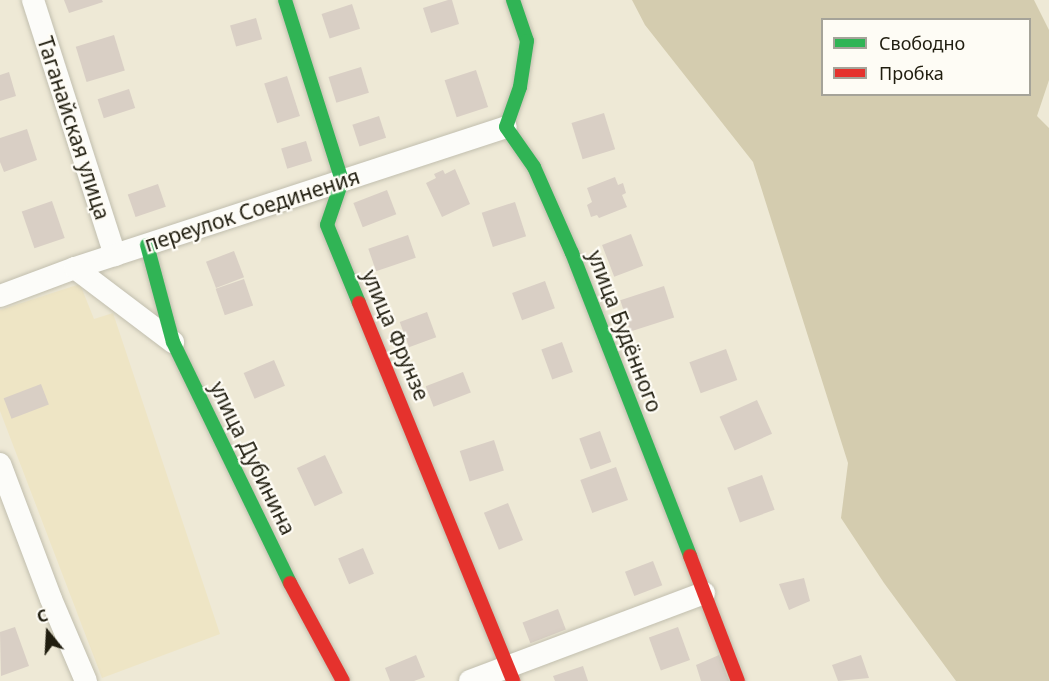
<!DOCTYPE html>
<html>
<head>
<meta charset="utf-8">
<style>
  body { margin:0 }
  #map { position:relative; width:1049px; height:681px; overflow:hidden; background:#eee9d6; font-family:"Noto Sans",sans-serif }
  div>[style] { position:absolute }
  .built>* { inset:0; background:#eee5c5 }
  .forest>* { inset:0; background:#d4ccaf }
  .building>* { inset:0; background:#d9cfc5; transform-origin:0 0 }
  .roads { filter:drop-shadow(0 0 2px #c1beae) drop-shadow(0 0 2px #c1beae) }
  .street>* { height:22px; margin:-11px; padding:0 11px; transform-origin:11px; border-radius:11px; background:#fcfcf9 }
  .fast>* { height:14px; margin:-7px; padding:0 7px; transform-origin:7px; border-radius:7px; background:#30b455 }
  .jam>* { height:14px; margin:-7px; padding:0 7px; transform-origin:7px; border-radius:7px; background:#e5322d }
  span { translate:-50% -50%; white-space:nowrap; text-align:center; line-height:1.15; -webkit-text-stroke:4.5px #fefcf5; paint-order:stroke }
  .street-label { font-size:21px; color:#201d0f }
  .legend { position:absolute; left:821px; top:18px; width:210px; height:78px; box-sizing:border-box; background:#fefcf5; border:2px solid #a5a399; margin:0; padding:8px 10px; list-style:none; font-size:18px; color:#201d0f }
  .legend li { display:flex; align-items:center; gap:12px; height:30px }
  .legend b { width:30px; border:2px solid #a5a399 }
  .north { position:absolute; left:18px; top:603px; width:60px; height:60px; -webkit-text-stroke:4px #fefcf5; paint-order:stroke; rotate:342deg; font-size:16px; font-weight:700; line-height:24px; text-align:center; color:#201d0f }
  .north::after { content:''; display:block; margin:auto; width:21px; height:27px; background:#201d0f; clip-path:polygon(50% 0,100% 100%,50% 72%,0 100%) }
</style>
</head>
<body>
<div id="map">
  <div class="built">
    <i style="clip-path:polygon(80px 284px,94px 319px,113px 313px,220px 634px,102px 678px,0 411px,0 310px)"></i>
  </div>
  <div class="forest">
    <i style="clip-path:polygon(evenodd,632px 0,1034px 0,1049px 30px,1049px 80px,1037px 116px,1049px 128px,1049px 681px,956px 681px,884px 583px,841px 518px,848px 463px,753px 162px,645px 25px,632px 0,822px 20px,1030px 20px,1030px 94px,822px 94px,822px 20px)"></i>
  </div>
  <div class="building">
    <i style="clip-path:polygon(64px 0,102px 0,103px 2px,69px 13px)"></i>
    <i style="clip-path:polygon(448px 0,452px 0,459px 24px,431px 33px,423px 8px)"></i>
    <i style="left:352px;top:4px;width:26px;height:32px;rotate:72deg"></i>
    <i style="left:256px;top:18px;width:22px;height:27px;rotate:74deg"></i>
    <i style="left:114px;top:35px;width:37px;height:40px;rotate:73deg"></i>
    <i style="left:361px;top:67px;width:27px;height:34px;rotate:73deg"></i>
    <i style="left:476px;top:70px;width:39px;height:33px;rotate:72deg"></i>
    <i style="clip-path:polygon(9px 72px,16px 96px,0 101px,0 75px)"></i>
    <i style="left:287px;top:76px;width:42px;height:24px;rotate:72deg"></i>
    <i style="left:129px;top:89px;width:20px;height:33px;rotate:72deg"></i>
    <i style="left:604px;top:113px;width:38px;height:34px;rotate:73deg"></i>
    <i style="left:379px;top:116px;width:23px;height:28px;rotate:72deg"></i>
    <i style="clip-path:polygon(27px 129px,37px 160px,4px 172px,0 162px,0 138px)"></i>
    <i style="left:306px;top:141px;width:21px;height:26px;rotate:73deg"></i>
    <i style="clip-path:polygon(455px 169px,470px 204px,442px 217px,426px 183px,436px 178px,434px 174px,443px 170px,445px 174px)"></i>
    <i style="clip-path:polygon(615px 177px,618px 185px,623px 183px,626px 193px,622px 195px,627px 207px,599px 218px,597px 215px,591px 217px,587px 205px,592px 202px,587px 188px)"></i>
    <i style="left:158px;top:184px;width:24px;height:32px;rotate:71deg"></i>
    <i style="left:387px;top:190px;width:26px;height:36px;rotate:69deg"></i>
    <i style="left:52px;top:201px;width:39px;height:32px;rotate:71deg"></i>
    <i style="left:515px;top:202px;width:36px;height:35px;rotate:72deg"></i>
    <i style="left:631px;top:234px;width:34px;height:31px;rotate:69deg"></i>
    <i style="left:408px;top:235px;width:24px;height:42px;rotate:71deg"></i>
    <i style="left:234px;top:251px;width:28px;height:30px;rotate:69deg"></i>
    <i style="left:244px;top:279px;width:28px;height:30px;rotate:71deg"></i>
    <i style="left:545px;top:281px;width:29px;height:35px;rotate:70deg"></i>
    <i style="left:664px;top:286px;width:33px;height:46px;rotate:72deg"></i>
    <i style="left:427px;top:312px;width:27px;height:29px;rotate:70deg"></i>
    <i style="left:562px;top:342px;width:32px;height:22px;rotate:70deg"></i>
    <i style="left:726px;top:349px;width:33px;height:39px;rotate:70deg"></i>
    <i style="left:274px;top:360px;width:28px;height:33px;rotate:67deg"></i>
    <i style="left:463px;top:372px;width:22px;height:40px;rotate:69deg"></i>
    <i style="left:41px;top:384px;width:22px;height:40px;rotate:69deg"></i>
    <i style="left:757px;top:400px;width:37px;height:41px;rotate:66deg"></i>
    <i style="left:600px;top:431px;width:33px;height:22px;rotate:70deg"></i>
    <i style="left:494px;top:440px;width:32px;height:36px;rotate:72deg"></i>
    <i style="left:325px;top:455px;width:42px;height:31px;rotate:65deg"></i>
    <i style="left:616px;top:467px;width:35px;height:38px;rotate:70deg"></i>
    <i style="left:762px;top:475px;width:37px;height:37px;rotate:70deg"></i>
    <i style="left:508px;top:503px;width:40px;height:26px;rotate:68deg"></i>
    <i style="left:363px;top:548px;width:28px;height:27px;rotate:67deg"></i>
    <i style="left:653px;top:561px;width:26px;height:30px;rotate:69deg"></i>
    <i style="clip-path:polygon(804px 578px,810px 601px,789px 610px,779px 584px)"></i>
    <i style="left:558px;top:609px;width:22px;height:38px;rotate:69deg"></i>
    <i style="clip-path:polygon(15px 627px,29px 666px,1px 676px,0 632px)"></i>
    <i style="left:678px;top:627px;width:35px;height:31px;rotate:70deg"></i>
    <i style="clip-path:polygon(416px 655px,425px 677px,414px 681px,390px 681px,385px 668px)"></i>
    <i style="clip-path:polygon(719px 655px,729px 681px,701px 681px,696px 665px)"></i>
    <i style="clip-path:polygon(861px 655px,869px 678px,838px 681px,832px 665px)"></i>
    <i style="clip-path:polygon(583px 666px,588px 681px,555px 681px,553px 676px)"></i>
  </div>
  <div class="roads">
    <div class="street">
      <i style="left:33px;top:0;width:268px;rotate:72.2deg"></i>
      <i style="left:75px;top:268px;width:123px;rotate:37.1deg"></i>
      <i style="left:0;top:296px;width:80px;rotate:-20.5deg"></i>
      <i style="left:75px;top:268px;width:453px;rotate:-18.1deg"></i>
      <i style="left:0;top:464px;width:144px;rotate:69.3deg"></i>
      <i style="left:51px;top:599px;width:89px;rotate:66.9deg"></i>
      <i style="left:470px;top:681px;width:250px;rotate:-20.6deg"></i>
    </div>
    <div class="fast">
      <i style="left:285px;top:0;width:190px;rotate:72.5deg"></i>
      <i style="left:342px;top:181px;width:46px;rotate:108.8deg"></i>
      <i style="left:327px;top:225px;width:84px;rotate:67.7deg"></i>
      <i style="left:513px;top:0;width:43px;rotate:71.1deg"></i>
      <i style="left:527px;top:41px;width:47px;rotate:98.7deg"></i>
      <i style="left:520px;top:87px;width:42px;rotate:109.3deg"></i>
      <i style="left:506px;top:127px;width:49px;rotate:55deg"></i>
      <i style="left:534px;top:167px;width:94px;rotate:66.2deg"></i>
      <i style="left:572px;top:253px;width:325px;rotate:68.7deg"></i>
      <i style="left:147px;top:245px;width:100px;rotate:75deg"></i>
      <i style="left:173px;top:342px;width:268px;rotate:64.1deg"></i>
    </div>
    <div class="jam">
      <i style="left:359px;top:303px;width:408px;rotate:67.8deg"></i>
      <i style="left:690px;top:556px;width:134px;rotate:69deg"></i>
      <i style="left:290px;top:583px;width:111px;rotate:61.6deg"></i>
    </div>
  </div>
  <div class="street-label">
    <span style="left:74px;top:128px;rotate:72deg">Таганайская улица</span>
    <span style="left:252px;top:210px;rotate:-18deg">переулок Соединения</span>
    <span style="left:625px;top:331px;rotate:69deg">улица Будённого</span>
    <span style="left:396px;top:335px;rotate:67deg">улица Фрунзе</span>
    <span style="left:253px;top:458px;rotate:64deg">улица Дубинина</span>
  </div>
  <ul class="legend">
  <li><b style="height:8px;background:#30b455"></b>Свободно</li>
  <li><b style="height:8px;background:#e5322d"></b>Пробка</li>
  </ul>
  <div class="north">С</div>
</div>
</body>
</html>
